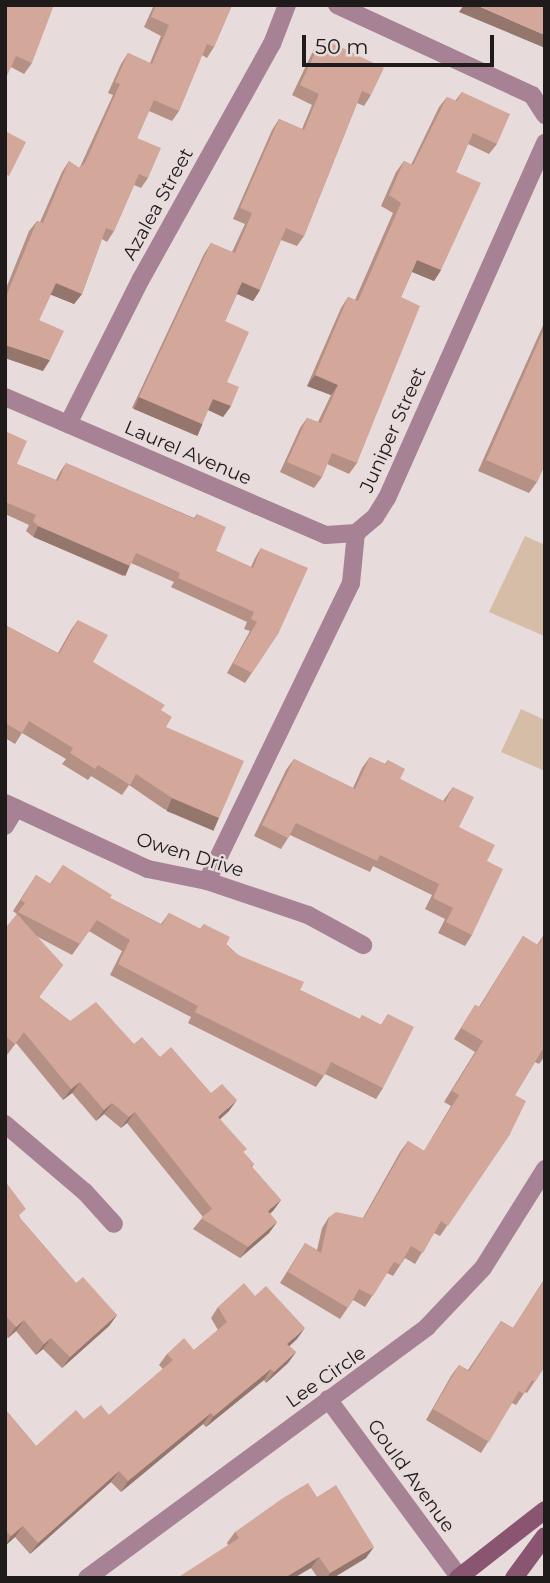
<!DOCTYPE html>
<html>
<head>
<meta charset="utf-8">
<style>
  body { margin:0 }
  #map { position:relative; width:550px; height:1583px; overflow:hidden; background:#e8dbdc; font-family:Montserrat,sans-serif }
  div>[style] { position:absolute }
  .green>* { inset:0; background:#d5bda7 }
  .street>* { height:18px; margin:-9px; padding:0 9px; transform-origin:9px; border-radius:9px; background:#a68294 }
  .secondary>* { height:18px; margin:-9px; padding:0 9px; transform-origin:9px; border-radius:9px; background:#895571 }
  .wall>* { inset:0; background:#b59085 }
  .shaded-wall>* { inset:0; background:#94766c; transform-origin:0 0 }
  .building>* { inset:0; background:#d3a89b }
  span { translate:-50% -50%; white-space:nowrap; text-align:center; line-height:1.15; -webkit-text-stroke:5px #e8dbdc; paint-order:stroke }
  .street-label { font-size:19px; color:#1f1b1b }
  .frame { position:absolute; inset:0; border:7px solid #1f1b1b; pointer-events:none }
  .scale { position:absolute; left:302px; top:35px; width:192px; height:32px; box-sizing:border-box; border:4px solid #1f1b1b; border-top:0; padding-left:9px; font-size:21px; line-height:24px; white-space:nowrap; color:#1f1b1b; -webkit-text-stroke:5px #e8dbdc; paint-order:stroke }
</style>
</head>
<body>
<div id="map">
  <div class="green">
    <i style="clip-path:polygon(525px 536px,545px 545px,544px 636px,489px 612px)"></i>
    <i style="clip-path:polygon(521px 709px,545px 720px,545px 771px,501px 752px)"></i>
  </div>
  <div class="street">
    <i style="left:337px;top:5px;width:215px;rotate:24.8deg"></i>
    <i style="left:532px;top:95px;width:24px;rotate:57deg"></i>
    <i style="left:5px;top:397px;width:349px;rotate:23.3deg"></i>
    <i style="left:326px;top:535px;width:30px;rotate:-4deg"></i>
    <i style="left:356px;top:533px;width:25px;rotate:-40deg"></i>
    <i style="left:375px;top:517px;width:22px;rotate:-58deg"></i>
    <i style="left:387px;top:498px;width:389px;rotate:-66deg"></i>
    <i style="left:68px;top:424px;width:162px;rotate:-63.3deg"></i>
    <i style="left:141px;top:279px;width:269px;rotate:-60.9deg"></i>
    <i style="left:272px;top:44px;width:42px;rotate:-69deg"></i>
    <i style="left:5px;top:803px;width:157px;rotate:24.8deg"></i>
    <i style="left:148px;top:869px;width:60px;rotate:11.5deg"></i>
    <i style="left:207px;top:881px;width:107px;rotate:18.6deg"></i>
    <i style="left:308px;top:915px;width:63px;rotate:28.6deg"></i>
    <i style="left:5px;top:826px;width:21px;rotate:-59deg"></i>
    <i style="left:207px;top:881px;width:331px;rotate:-64.2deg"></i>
    <i style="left:351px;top:583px;width:50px;rotate:-84.3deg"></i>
    <i style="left:5px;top:1124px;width:105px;rotate:40.4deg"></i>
    <i style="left:85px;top:1192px;width:43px;rotate:47.8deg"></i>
    <i style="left:328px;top:1399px;width:221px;rotate:53.6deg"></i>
    <i style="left:87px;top:1578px;width:423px;rotate:-36.4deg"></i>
    <i style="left:427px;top:1327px;width:81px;rotate:-46.5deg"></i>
    <i style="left:483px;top:1268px;width:117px;rotate:-57.9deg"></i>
  </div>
  <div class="secondary">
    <i style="left:458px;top:1578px;width:110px;rotate:-38deg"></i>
    <i style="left:514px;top:1578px;width:52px;rotate:-53.6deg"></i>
  </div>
  <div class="wall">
    <i style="clip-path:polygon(5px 5px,32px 63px,24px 74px,11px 67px)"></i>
    <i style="clip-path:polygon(154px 5px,232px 5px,214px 47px,207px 58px,202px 55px,179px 111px,172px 121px,149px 111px,137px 138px,148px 178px,141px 188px,134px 185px,114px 231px,107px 242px,102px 239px,82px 294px,74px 304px,51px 294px,39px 320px,43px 371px,5px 358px,5px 291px,29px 231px,37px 221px,40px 222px,62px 172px,69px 161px,79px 168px,80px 167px,113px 95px,108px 93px,121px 64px,128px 53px,150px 63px,161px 36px,144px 27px)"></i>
    <i style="clip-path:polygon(322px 38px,371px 95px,364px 106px,357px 103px,304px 236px,297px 246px,281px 240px,260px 290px,253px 301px,237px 294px,225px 321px,227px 382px,231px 406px,223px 417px,208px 410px,202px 424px,195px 435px,132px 408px,204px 254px,211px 243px,232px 252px,245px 224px,233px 219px,272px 130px,279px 119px,302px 129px,312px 105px,292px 95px,314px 49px)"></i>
    <i style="clip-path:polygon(462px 92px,497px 144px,489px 154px,468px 144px,456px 172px,441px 270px,434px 281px,412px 272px,401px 297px,357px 463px,349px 474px,327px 464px,322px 477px,314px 488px,280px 472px,300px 428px,307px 418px,318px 422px,331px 395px,307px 386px,341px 308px,348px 297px,355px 300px,393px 213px,381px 206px,396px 172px,404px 161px,411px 165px,439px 107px,447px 97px,455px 101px)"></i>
    <i style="clip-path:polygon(545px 321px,545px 464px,537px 482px,529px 493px,478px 471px)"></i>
    <i style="clip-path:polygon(5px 431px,17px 464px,56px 480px,60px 472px,66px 463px,194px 518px,197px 514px,216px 551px,251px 567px,255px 558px,261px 548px,279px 632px,245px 683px,227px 673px,250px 631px,244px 629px,247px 622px,171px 587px,174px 582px,131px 563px,123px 576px,32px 536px,26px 531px,29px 525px,5px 514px)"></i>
    <i style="clip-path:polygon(78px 620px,93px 662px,161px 710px,166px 727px,219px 818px,211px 829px,164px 809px,129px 785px,122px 795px,91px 776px,88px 780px,62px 764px,66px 759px,22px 733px,15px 744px,5px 738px,5px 625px,58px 653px,71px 630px)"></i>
    <i style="clip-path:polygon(370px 757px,385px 764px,388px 760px,400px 779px,443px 801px,453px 787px,459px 827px,487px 861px,472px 935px,465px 946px,438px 933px,445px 919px,425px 909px,432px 895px,373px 866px,370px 872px,290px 835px,281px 849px,254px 836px,286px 770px,294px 759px,353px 788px,362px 768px)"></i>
    <i style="clip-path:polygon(63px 865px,110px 898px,161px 924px,169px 913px,200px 929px,204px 924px,238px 955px,300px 990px,360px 1019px,362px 1015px,381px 1025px,388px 1014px,383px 1088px,376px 1099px,325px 1074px,316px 1087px,188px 1023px,191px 1017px,110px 975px,122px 951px,89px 931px,72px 955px,36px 936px,63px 965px,39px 997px,70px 1021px,134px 1044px,160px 1057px,211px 1093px,229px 1111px,220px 1119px,244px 1153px,254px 1164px,252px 1167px,281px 1200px,270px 1214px,277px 1222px,269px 1233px,240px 1258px,193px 1229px,203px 1217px,127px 1123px,121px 1128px,104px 1114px,96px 1121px,72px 1093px,63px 1100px,16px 1043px,7px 1055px,5px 1053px,5px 929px,17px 914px,13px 911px,36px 875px,50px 884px)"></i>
    <i style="clip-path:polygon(545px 933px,545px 1056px,539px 1064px,535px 1062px,515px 1095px,510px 1134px,440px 1236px,434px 1233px,415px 1264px,405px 1258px,393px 1276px,387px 1273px,365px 1307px,353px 1300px,340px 1319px,280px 1283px,305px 1243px,317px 1250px,322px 1228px,329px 1217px,363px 1218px,400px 1152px,408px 1141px,424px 1151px,451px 1106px,444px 1102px,475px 1052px,454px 1039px,475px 1005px,479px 1007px,523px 936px,537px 945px)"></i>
    <i style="clip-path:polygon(5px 1181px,20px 1218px,76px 1283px,117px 1315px,109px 1326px,62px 1368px,43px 1349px,36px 1355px,16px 1331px,8px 1338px,5px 1335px)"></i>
    <i style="clip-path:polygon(545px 1278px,545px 1366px,527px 1393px,525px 1392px,516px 1405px,512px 1403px,481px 1453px,426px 1420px,451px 1376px,459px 1365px,468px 1370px,501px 1321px,513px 1328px)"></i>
    <i style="clip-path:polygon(218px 1307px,297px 1339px,289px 1346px,296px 1352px,288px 1363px,266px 1383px,264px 1380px,206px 1427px,203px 1424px,121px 1492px,111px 1482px,30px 1554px,15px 1537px,5px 1546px,5px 1409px,36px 1446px,84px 1419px,109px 1415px,163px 1369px,159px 1365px,167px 1354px,194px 1350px,218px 1330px,211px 1318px)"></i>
    <i style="clip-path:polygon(317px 1497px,366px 1558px,333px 1578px,318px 1578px,311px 1568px,228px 1545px,227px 1543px,235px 1532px)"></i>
  </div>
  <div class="shaded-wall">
    <i style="clip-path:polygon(464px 5px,476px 5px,545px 35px,545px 48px,459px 12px)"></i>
    <i style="clip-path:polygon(417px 260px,441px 270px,434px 281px,410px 271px)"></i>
    <i style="clip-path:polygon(242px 282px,260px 290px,253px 301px,235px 293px)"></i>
    <i style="clip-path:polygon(56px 283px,82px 294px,74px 304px,49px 294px)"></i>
    <i style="clip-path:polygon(5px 345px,50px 360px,43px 371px,5px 358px)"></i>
    <i style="clip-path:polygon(315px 375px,338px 385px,331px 395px,307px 386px)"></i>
    <i style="left:139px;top:397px;width:69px;height:13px;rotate:23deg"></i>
    <i style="clip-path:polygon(213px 399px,231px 406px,223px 417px,206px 409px)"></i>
    <i style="left:38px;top:526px;width:100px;height:12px;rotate:23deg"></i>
    <i style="left:172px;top:798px;width:51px;height:14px;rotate:23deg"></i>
    <i style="clip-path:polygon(80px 1082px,72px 1093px,63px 1100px,71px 1089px)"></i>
    <i style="clip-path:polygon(237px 1100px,229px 1111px,210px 1128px,218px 1117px)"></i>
    <i style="clip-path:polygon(112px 1103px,104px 1114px,96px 1121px,104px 1110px)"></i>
    <i style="clip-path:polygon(135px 1112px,127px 1123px,121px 1128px,129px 1117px)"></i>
    <i style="clip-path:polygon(281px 1200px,273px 1211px,260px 1222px,268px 1211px)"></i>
    <i style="clip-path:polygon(277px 1222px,269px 1233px,240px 1258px,248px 1247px)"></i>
    <i style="clip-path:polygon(117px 1315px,109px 1326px,62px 1368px,70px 1357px)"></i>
    <i style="clip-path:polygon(24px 1320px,16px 1331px,8px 1338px,16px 1327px)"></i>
    <i style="clip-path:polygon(305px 1328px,297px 1339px,280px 1355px,287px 1344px)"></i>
    <i style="clip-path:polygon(51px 1338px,43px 1349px,36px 1355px,44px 1344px)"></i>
    <i style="clip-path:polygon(296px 1352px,288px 1363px,266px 1383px,274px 1372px)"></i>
    <i style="clip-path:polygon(271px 1369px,264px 1380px,206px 1427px,214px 1416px)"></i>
    <i style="clip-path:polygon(211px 1413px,203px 1424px,121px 1492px,128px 1481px)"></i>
    <i style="clip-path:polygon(119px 1471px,111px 1482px,30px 1554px,38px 1543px)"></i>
    <i style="clip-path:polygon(23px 1526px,15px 1537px,5px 1546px,11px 1536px)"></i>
    <i style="clip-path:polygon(374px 1547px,366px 1558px,333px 1578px,327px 1578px,330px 1573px)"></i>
    <i style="clip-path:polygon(319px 1557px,311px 1568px,294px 1578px,284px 1578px)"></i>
  </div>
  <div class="building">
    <i style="clip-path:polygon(5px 5px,54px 5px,32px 63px,16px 56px,5px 80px)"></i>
    <i style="clip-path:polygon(156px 5px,232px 5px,214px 47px,207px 44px,179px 111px,154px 100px,137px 138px,161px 148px,148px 178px,139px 174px,114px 231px,106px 228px,82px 294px,56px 283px,39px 320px,64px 331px,50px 360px,5px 345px,5px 334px,6px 331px,5px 331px,5px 299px,37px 221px,43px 223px,69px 161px,79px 168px,85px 163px,120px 84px,115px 82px,128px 53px,152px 64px,169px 25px,151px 17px)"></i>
    <i style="clip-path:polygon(476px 5px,545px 5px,545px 35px)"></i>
    <i style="clip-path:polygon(322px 38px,384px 68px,371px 95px,362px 91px,304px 236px,286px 228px,260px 290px,242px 282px,225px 321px,249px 332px,227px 382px,239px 387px,231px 406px,213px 399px,202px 424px,139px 397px,211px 243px,235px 253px,252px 213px,240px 208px,279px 119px,304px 130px,319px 94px,300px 85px)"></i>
    <i style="clip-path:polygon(462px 92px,510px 114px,497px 144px,473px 133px,456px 172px,481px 183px,441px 270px,417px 260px,401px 297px,420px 306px,357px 463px,332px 453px,322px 477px,287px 462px,307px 418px,321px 423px,338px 385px,315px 375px,348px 297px,358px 301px,401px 203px,389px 195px,404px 161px,413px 165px,447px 97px,457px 101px)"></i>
    <i style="clip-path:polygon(5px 131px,26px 142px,9px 176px,5px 174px)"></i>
    <i style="clip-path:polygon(545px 327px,545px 464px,537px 482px,486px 460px)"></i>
    <i style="clip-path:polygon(5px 431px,27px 441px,17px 464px,58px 481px,66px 463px,195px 519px,197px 514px,226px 527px,216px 551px,253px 568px,261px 548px,308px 568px,279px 632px,252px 673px,233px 663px,257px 622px,251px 619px,254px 612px,178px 578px,180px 573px,136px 553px,130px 566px,38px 526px,33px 521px,36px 515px,5px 502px)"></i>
    <i style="clip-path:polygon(78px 620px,108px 635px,93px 662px,165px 705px,161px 710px,172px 717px,166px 727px,244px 761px,219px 818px,172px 798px,136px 774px,130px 785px,98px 765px,95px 769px,70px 753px,73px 748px,29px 721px,22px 733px,5px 723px,5px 625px,59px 654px)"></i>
    <i style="clip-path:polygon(370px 757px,386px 765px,388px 760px,405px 769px,400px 779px,445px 802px,453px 787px,474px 797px,459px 827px,495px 845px,487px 861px,503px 869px,472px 935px,446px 922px,453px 908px,433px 898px,439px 884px,380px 855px,377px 861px,296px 823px,288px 838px,262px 825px,294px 759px,355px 789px)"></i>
    <i style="clip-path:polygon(63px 865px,112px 895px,110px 898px,162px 925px,169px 913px,201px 929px,204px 924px,230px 937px,226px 945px,238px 955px,304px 982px,300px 990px,360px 1019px,362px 1015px,381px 1025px,388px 1014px,414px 1027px,383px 1088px,331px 1062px,324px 1076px,195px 1012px,198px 1006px,118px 964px,130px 940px,97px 920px,80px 944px,18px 912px,25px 903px,21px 900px,36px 875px,51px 884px)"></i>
    <i style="clip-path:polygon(17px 914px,63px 965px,39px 997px,70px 1021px,96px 1002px,134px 1044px,142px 1037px,160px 1057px,171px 1047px,211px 1093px,222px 1084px,237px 1100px,218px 1117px,247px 1149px,243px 1152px,254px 1164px,251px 1166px,281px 1200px,268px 1211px,277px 1222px,248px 1247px,201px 1218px,212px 1209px,135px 1112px,129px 1117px,112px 1103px,104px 1110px,80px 1082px,71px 1089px,24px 1032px,15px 1044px,5px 1036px,5px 929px)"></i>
    <i style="clip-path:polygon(545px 934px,545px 1052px,542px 1050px,515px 1095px,526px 1101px,510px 1134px,448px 1226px,441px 1221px,423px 1253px,411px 1246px,400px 1265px,394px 1262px,373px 1296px,359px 1289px,348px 1308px,288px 1272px,305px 1243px,321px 1253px,329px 1217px,336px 1212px,364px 1218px,408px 1141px,424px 1151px,459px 1095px,452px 1091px,483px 1041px,461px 1028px,475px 1005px,480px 1007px,523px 936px,538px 945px)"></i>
    <i style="clip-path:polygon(5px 1181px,26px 1209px,18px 1216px,76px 1283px,83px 1277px,117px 1315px,70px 1357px,51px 1338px,44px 1344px,24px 1320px,16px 1327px,5px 1315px)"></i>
    <i style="clip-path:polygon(545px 1279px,545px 1366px,535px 1382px,532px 1380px,524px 1394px,519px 1391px,489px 1442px,433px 1409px,459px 1365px,469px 1371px,501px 1321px,513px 1328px)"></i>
    <i style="clip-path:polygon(244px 1283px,255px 1296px,266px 1286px,305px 1328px,287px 1344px,296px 1352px,274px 1372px,271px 1369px,214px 1416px,211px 1413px,128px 1481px,119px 1471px,38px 1543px,23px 1526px,11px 1536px,5px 1530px,5px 1409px,36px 1446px,76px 1410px,84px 1419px,101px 1405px,109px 1415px,173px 1360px,167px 1354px,184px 1338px,194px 1350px,227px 1322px,218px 1307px)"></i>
    <i style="clip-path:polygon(308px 1483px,317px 1497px,336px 1485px,374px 1547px,330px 1573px,319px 1557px,284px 1578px,177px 1578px,239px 1538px,235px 1532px,283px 1498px)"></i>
  </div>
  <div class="street-label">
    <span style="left:158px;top:204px;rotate:-61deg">Azalea Street</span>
    <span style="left:393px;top:430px;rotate:-66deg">Juniper Street</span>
    <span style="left:188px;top:453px;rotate:23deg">Laurel Avenue</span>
    <span style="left:190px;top:855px;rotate:17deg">Owen Drive</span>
    <span style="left:326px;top:1377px;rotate:-35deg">Lee Circle</span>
    <span style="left:411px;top:1476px;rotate:54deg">Gould Avenue</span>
  </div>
  <div class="frame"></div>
  <div class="scale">50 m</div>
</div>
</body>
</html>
